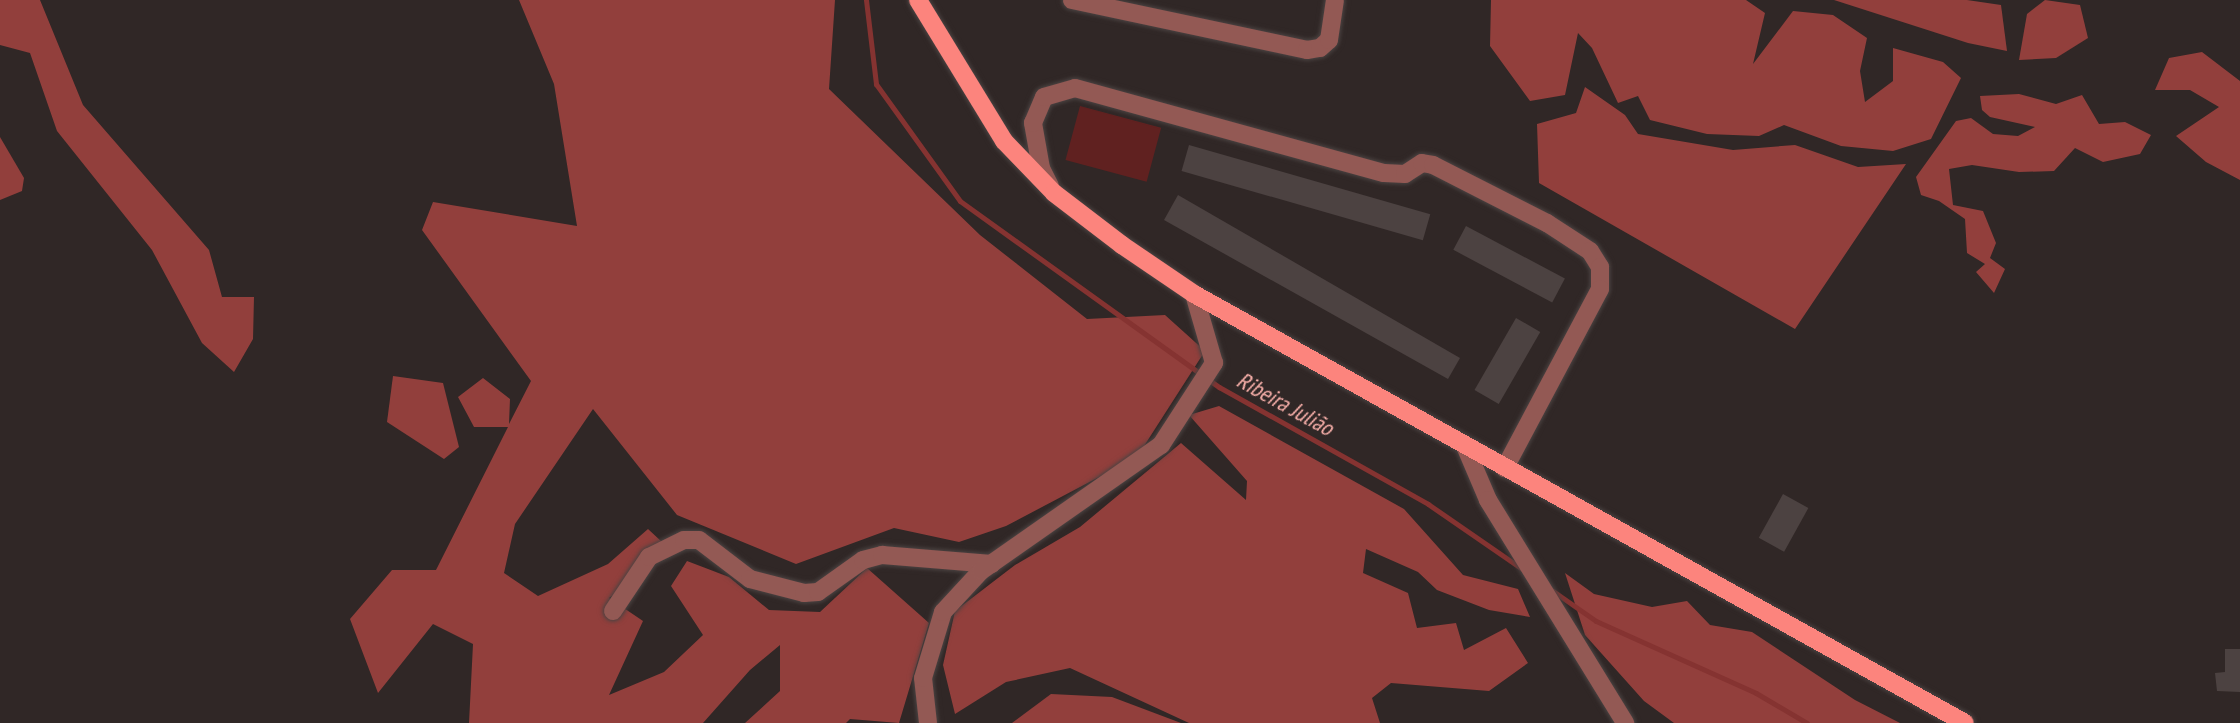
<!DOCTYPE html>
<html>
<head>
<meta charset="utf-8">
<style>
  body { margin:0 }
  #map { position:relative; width:2240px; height:723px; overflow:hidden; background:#302726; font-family:"PT Sans Narrow",sans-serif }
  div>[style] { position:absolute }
  .green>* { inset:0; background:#602120; transform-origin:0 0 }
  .forest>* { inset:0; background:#923f3c }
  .stream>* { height:5px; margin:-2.5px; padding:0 2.5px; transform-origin:2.5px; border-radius:2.5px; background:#853331 }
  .building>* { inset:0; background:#4c4241; transform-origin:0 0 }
  .roads { filter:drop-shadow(0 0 2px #4b4342) drop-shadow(0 0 2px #4b4342) }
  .minor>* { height:18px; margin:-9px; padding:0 9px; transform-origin:9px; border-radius:9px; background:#935954 }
  .major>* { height:18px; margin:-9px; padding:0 9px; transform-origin:9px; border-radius:9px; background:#fc847d }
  span { translate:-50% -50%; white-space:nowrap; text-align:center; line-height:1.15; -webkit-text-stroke:5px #302726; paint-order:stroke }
  .water-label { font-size:23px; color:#f9b0aa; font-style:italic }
</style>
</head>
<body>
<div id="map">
  <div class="green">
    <i style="left:1080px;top:106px;width:84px;height:56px;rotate:15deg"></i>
  </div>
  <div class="forest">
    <i style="clip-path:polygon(0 0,40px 0,83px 105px,209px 250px,222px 297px,254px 297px,253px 339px,234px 372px,202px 343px,152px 250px,57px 131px,30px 53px,0 45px)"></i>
    <i style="clip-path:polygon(519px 0,835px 0,829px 89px,980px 235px,1087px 319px,1165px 315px,1205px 351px,1137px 457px,1006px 526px,959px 542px,894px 528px,796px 564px,677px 515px,593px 409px,515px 524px,504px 573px,538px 596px,608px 564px,648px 529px,662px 542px,641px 575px,609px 598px,643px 621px,609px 695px,664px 672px,703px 635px,671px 586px,687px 561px,729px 577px,769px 610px,820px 612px,867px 568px,929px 623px,899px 723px,850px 719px,846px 723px,745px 723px,780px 691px,780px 645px,750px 670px,703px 723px,469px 723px,473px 644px,433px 624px,378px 693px,350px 619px,392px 570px,436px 570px,508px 427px,474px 427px,458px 397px,483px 378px,510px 399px,509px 424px,531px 381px,422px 230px,433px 202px,577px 226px,554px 84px)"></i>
    <i style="clip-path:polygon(1491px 0,1746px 0,1765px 13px,1753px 64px,1793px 11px,1833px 15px,1867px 38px,1860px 71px,1865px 102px,1893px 81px,1893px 48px,1943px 62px,1961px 78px,1931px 139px,1893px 151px,1841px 146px,1784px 125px,1759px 136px,1707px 134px,1650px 120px,1638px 96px,1618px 103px,1592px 48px,1578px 33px,1565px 95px,1530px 101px,1490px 46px)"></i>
    <i style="clip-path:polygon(1834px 0,1967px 0,2001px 5px,2007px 51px,1968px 43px)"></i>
    <i style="clip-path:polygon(2045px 0,2080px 5px,2088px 38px,2056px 58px,2019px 60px,2027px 14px)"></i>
    <i style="clip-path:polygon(2202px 52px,2240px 81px,2240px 180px,2206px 162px,2176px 136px,2219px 107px,2190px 90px,2155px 90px,2169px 58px)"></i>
    <i style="clip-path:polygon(1585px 87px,1625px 115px,1638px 134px,1733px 150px,1795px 145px,1858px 167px,1906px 164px,1795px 329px,1539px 183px,1537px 124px,1576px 113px)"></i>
    <i style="clip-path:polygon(2019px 94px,2056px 104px,2082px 95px,2099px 124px,2125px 122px,2151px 135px,2140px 154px,2103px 162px,2075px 148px,2054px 171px,2019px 172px,1972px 165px,1949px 169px,1953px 205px,1983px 211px,1996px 243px,1990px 258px,2005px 269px,1994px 293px,1976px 272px,1985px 264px,1967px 253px,1965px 219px,1939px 201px,1921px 195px,1916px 177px,1956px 121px,1971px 118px,1993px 134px,2018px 136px,2035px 127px,1990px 117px,1982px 110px,1980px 96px)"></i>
    <i style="clip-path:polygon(0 137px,24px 178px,22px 191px,0 200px)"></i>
    <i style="clip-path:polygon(393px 376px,443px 383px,459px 447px,444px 459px,387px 422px)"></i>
    <i style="clip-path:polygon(1219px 406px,1404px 509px,1463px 575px,1518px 589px,1530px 617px,1489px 610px,1437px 590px,1418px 572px,1366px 549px,1363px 573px,1408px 593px,1417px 628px,1456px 623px,1464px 650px,1506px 628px,1528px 663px,1489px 691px,1391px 683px,1372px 698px,1380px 723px,1189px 723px,1070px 668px,1006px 682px,955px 714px,943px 665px,955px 611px,1015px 565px,1080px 527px,1181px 443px,1246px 500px,1247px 481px,1189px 415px)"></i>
    <i style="clip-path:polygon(1565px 573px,1594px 594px,1652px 607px,1687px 601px,1710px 625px,1752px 632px,1855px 700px,1900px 723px,1674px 723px,1644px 701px,1585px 635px)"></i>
    <i style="clip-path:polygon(1051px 694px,1112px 697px,1181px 723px,1012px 723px)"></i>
  </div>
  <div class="stream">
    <i style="left:866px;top:0;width:85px;rotate:83.2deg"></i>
    <i style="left:876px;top:84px;width:144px;rotate:54.3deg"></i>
    <i style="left:960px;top:201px;width:319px;rotate:35.7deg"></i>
    <i style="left:1219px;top:387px;width:240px;rotate:29.2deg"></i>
    <i style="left:1428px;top:504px;width:118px;rotate:34.6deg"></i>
    <i style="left:1550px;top:589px;width:56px;rotate:34.8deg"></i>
    <i style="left:1596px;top:621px;width:175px;rotate:24.2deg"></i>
    <i style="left:1756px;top:693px;width:59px;rotate:30.5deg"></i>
  </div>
  <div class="building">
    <i style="left:1189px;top:145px;width:251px;height:27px;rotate:16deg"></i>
    <i style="clip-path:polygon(1178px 195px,1460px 358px,1448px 379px,1164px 220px)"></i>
    <i style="left:1466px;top:226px;width:112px;height:27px;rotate:28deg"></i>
    <i style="left:1516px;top:318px;width:28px;height:83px;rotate:30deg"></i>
    <i style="left:1783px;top:494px;width:29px;height:50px;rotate:29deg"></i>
    <i style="clip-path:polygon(2225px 649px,2240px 649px,2240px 692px,2217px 691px,2215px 673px,2225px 672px)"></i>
  </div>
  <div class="roads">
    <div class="minor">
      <i style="left:1072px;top:0;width:240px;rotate:12deg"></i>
      <i style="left:1307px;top:50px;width:13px;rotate:-9deg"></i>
      <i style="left:1320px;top:48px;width:12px;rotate:-42deg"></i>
      <i style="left:1329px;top:40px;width:40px;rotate:-81.5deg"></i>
      <i style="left:1050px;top:186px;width:20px;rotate:-117deg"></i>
      <i style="left:1041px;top:168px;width:46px;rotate:-100.1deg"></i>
      <i style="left:1033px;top:123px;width:28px;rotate:-67deg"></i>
      <i style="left:1044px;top:97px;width:32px;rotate:-16deg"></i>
      <i style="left:1075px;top:88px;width:320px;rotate:15.4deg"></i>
      <i style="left:1384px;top:173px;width:21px;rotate:3deg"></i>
      <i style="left:1405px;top:174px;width:20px;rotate:-33deg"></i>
      <i style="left:1422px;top:163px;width:11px;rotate:10deg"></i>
      <i style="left:1433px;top:165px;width:128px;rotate:27deg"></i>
      <i style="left:1547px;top:223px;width:51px;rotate:33.1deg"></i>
      <i style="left:1590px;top:251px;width:19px;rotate:58deg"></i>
      <i style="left:1600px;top:267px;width:22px;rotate:90deg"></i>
      <i style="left:1600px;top:289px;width:203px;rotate:118deg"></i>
      <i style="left:1465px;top:446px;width:59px;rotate:66.9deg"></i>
      <i style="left:1488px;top:500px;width:262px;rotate:58.4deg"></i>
      <i style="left:613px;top:611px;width:65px;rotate:-56.3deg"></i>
      <i style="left:649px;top:557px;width:39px;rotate:-26deg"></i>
      <i style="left:684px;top:540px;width:15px"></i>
      <i style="left:699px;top:540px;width:64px;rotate:37.4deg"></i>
      <i style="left:750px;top:579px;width:56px;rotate:14.5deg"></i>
      <i style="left:804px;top:593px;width:14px;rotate:-4deg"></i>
      <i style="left:818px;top:592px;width:55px;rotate:-35.4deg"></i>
      <i style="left:863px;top:560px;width:20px;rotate:-15deg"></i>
      <i style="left:882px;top:555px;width:110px;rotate:4.7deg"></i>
      <i style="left:928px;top:723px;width:45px;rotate:-96.3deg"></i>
      <i style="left:923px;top:678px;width:69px;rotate:-73.1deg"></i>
      <i style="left:943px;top:612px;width:56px;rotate:-47.2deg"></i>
      <i style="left:981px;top:571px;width:220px;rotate:-35deg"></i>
      <i style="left:1161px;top:445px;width:98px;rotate:-57.1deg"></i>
      <i style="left:1214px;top:363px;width:72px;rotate:-106.2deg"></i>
    </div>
    <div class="major">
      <i style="left:918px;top:0;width:165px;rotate:58.6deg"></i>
      <i style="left:1004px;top:141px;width:72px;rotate:46.1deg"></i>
      <i style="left:1054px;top:193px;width:86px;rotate:37.4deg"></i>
      <i style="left:1122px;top:245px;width:87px;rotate:34.2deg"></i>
      <i style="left:1194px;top:294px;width:882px;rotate:29.09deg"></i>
    </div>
  </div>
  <div class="water-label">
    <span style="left:1285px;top:404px;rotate:29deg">Ribeira Julião</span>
  </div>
</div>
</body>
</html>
